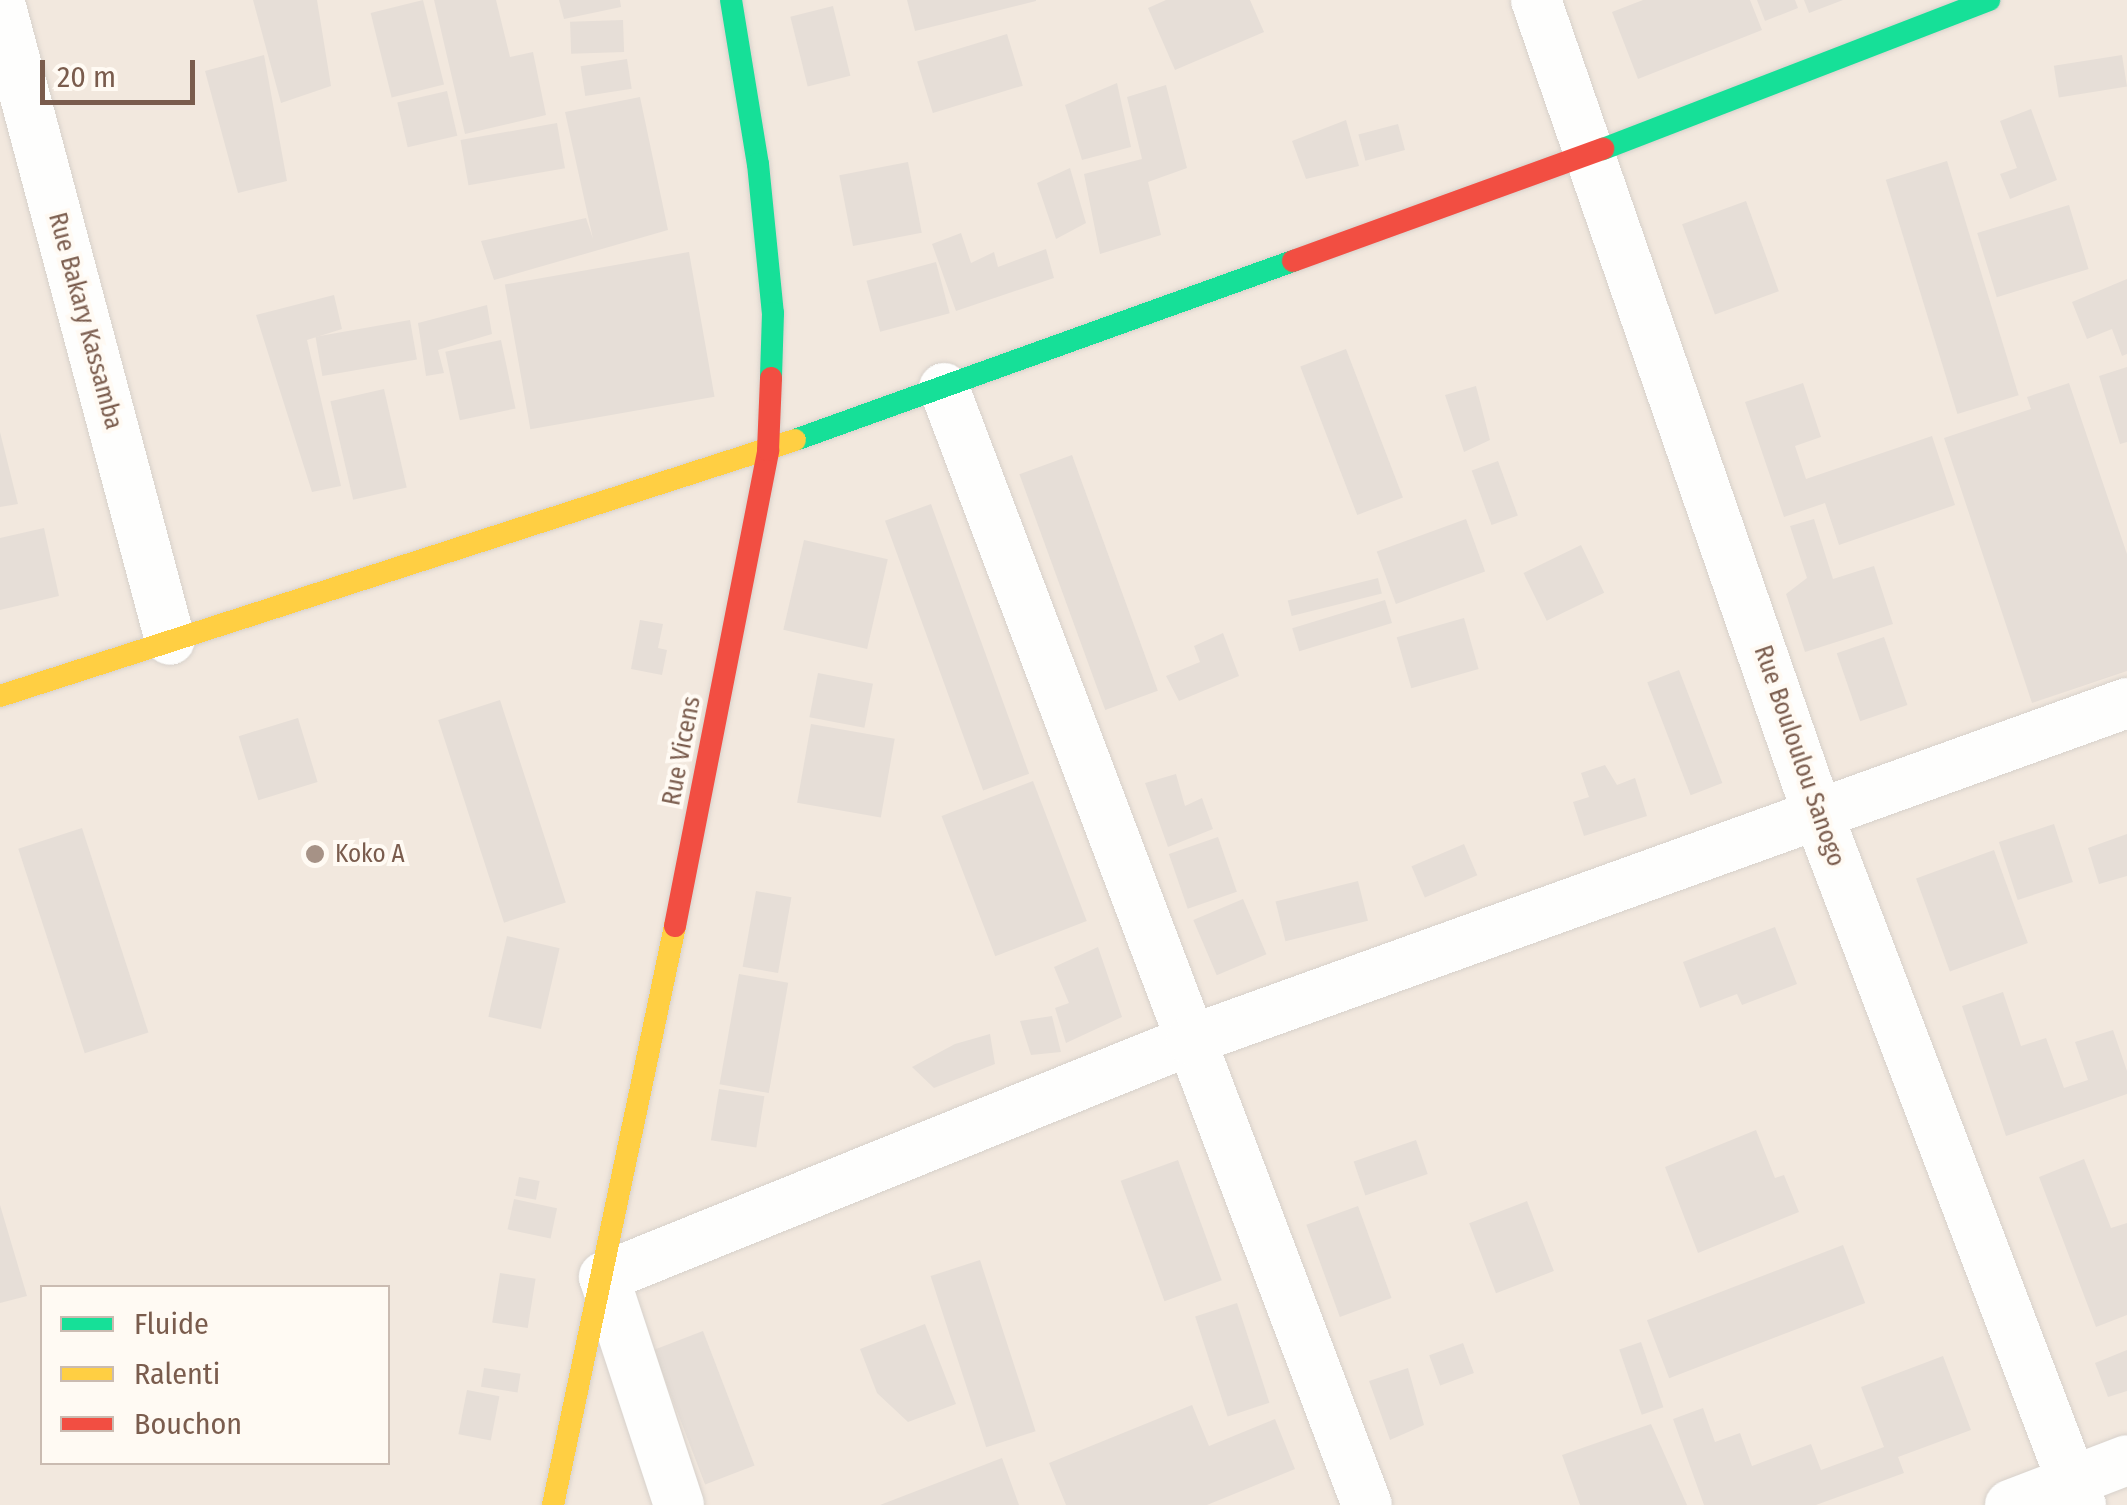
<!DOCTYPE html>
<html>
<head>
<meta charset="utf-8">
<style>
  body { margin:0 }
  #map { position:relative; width:2127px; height:1505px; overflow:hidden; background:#f9f5f0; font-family:"Fira Sans Condensed",sans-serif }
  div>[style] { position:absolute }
  .residential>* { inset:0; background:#f2e8de }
  .building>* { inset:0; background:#e6ded7; transform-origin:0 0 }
  .roads { filter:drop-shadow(0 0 2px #d7d1cb) drop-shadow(0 0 2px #d7d1cb) }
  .street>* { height:50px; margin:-25px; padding:0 25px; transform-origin:25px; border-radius:25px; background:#fefefd }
  .fast>* { height:22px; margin:-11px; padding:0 11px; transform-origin:11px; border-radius:11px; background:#16e098 }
  .slow>* { height:22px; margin:-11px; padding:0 11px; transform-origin:11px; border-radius:11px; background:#ffcf43 }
  .jam>* { height:22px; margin:-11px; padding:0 11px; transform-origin:11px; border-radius:11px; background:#f24e42 }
  .dots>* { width:28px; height:28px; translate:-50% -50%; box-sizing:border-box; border:5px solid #fffaf3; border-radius:50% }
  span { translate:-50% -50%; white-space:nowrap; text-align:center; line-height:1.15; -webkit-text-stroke:8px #fffaf3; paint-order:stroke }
  .street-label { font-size:25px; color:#7a5c4d }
  .poi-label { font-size:25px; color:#7a5c4d }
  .left { translate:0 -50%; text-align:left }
  .legend { position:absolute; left:40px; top:1285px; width:350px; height:180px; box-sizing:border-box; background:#fffaf3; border:2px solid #cabbb1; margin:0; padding:12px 18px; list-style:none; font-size:30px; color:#7a5c4d }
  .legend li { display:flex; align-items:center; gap:20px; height:50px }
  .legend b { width:50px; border:2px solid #cabbb1 }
  .scale { position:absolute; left:40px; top:60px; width:155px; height:45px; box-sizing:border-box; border:5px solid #7a5c4d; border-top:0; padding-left:12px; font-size:30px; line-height:35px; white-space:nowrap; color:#7a5c4d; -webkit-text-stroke:8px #fffaf3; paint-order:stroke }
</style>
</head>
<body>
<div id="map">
  <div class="residential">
    <i style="clip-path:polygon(evenodd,0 0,2127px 0,2127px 1505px,0 1505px,0 0,42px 1288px,388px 1288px,388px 1462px,42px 1462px,42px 1288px)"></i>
  </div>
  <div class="building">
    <i style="clip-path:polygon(253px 0,317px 0,331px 86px,281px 103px)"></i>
    <i style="left:423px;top:0;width:87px;height:54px;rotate:76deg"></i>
    <i style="clip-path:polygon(434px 0,496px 0,510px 57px,533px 52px,546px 115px,465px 134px)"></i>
    <i style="clip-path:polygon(559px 0,620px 0,621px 7px,564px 19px)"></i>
    <i style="clip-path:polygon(907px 0,1036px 0,1036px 1px,915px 31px)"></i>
    <i style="clip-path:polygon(1166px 0,1250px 0,1264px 32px,1175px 70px,1148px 8px)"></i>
    <i style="clip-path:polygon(1643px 0,1750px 0,1762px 30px,1638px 79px,1612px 12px)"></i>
    <i style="clip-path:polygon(1757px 0,1795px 0,1798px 8px,1765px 21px)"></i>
    <i style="clip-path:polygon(1804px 0,1843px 0,1809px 13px)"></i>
    <i style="left:833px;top:6px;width:72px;height:44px;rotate:76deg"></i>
    <i style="left:623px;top:20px;width:32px;height:53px;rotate:88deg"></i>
    <i style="left:1007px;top:34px;width:54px;height:94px;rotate:73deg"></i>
    <i style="clip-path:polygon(264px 55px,287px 181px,238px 193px,205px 71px)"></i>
    <i style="left:2122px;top:55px;width:32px;height:69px;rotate:81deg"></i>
    <i style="left:627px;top:59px;width:30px;height:47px;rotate:81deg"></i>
    <i style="clip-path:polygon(1117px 83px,1131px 147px,1082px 160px,1065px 105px)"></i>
    <i style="clip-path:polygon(1166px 85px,1187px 168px,1148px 182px,1161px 235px,1100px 254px,1084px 174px,1142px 159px,1127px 97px)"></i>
    <i style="left:447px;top:91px;width:46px;height:51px;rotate:77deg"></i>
    <i style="clip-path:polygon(640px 97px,668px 230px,494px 280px,481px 241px,586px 218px,593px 239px,565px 112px)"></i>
    <i style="clip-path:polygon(2031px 109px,2057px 180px,2010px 199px,2000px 174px,2017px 168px,2000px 121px)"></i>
    <i style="clip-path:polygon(1346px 120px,1359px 166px,1306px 179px,1292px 141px)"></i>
    <i style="left:557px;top:123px;width:46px;height:98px;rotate:80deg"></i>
    <i style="left:1398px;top:124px;width:27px;height:41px;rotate:75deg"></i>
    <i style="left:1947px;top:161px;width:245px;height:64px;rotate:73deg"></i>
    <i style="left:908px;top:162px;width:72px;height:70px;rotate:79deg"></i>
    <i style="clip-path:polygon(1070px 168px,1086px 223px,1056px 239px,1037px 183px)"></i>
    <i style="left:1746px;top:201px;width:96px;height:68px;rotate:70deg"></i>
    <i style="left:2069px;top:205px;width:67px;height:96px;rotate:73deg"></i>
    <i style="clip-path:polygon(961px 233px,971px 263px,994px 252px,998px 267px,1046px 249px,1054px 278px,956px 311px,932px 244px)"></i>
    <i style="left:689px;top:252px;width:147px;height:187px;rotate:80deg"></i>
    <i style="left:936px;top:262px;width:53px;height:72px;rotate:75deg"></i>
    <i style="clip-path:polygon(2127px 279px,2127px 354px,2122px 356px,2112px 329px,2087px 339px,2072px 302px)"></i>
    <i style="clip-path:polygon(334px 295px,342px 329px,307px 340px,341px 486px,312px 492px,256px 315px)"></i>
    <i style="clip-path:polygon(487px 305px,492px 334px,438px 350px,444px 373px,426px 376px,418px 323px)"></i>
    <i style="left:410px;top:320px;width:40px;height:96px;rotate:80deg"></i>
    <i style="left:501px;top:340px;width:70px;height:57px;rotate:78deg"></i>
    <i style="left:1346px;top:349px;width:159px;height:49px;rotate:69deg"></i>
    <i style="clip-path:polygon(2127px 367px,2127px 442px,2120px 444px,2099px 376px)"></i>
    <i style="clip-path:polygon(1803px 383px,1821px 437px,1795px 446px,1806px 479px,1932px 436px,1955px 505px,1839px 545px,1825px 503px,1784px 517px,1745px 402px)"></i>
    <i style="clip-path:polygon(2069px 383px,2127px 554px,2127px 671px,2032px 703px,1944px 438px,2031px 409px,2027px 397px)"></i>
    <i style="clip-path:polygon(1476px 386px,1490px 440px,1464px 452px,1445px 395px)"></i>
    <i style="left:384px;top:389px;width:101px;height:55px;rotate:77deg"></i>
    <i style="clip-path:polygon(0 432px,18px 504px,0 507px)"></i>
    <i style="left:1072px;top:455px;width:251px;height:56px;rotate:70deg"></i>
    <i style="left:1498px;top:461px;width:58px;height:28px;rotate:70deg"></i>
    <i style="left:931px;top:504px;width:287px;height:49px;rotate:70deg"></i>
    <i style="left:1466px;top:519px;width:56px;height:95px;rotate:70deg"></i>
    <i style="clip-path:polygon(1814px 519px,1833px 579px,1874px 566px,1893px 624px,1805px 652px,1786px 594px,1807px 578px,1790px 526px)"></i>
    <i style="clip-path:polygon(44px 528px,59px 596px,0 610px,0 538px)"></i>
    <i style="left:804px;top:540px;width:86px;height:92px;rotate:13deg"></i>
    <i style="left:1581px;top:545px;width:53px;height:64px;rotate:64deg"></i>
    <i style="left:1378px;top:578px;width:16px;height:93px;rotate:76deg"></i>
    <i style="left:1385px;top:600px;width:24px;height:97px;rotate:73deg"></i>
    <i style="left:1464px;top:618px;width:53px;height:70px;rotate:74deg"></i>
    <i style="clip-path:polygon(640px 620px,663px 624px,658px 648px,667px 650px,662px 675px,631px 669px)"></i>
    <i style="clip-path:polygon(1223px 633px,1239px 676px,1179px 701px,1166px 676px,1200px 662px,1194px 646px)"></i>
    <i style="left:1884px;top:637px;width:72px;height:50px;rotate:71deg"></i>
    <i style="left:1679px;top:670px;width:121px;height:34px;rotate:69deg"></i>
    <i style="left:818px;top:673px;width:56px;height:45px;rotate:11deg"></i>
    <i style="left:500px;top:700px;width:213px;height:65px;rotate:72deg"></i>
    <i style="left:298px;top:718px;width:67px;height:62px;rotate:73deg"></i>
    <i style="left:811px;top:724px;width:85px;height:80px;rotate:10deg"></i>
    <i style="clip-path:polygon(1605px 765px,1617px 785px,1635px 778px,1647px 816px,1584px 836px,1573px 802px,1589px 797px,1581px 773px)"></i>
    <i style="clip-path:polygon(1176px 774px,1185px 806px,1202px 798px,1213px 829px,1168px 847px,1145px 783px)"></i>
    <i style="left:1033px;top:781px;width:150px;height:98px;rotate:69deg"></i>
    <i style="left:2054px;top:824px;width:61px;height:58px;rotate:72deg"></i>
    <i style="left:82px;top:828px;width:215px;height:67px;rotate:72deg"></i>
    <i style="clip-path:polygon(2127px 834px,2127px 876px,2099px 884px,2088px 848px)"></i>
    <i style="left:1218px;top:837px;width:58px;height:52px;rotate:71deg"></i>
    <i style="left:1464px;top:844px;width:34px;height:57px;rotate:67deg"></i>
    <i style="left:1994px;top:850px;width:99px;height:83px;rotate:70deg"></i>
    <i style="left:1358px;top:881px;width:41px;height:85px;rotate:76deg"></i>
    <i style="left:756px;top:891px;width:36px;height:77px;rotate:10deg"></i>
    <i style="left:1243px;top:899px;width:60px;height:54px;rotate:67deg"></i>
    <i style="clip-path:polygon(1775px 927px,1797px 984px,1742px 1005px,1737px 994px,1700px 1008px,1683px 962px)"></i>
    <i style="left:507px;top:936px;width:54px;height:83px;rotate:13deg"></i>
    <i style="clip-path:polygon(1098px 947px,1122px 1017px,1066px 1043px,1055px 1008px,1069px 1003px,1054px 967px)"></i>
    <i style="left:739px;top:974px;width:50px;height:112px;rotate:10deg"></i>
    <i style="clip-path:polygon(2003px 992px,2021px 1046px,2046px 1038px,2064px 1088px,2088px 1080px,2075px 1042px,2113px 1030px,2127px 1071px,2127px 1094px,2006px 1136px,1962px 1006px)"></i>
    <i style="clip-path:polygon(1052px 1016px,1061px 1052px,1031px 1055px,1020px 1021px)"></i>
    <i style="clip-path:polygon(990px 1034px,995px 1064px,934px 1088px,912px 1067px,955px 1044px)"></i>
    <i style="left:719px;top:1089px;width:46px;height:52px;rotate:9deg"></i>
    <i style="clip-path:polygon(1756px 1130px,1775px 1178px,1784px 1175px,1799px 1212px,1698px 1253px,1665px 1167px)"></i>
    <i style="left:1416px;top:1140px;width:36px;height:66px;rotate:71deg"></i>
    <i style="clip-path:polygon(2084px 1159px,2111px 1228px,2127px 1223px,2127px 1315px,2096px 1327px,2039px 1177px)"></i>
    <i style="left:1178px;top:1160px;width:128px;height:61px;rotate:70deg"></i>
    <i style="left:519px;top:1177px;width:21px;height:19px;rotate:11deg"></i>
    <i style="left:514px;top:1199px;width:44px;height:31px;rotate:12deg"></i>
    <i style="left:1527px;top:1201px;width:75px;height:62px;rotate:69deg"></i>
    <i style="clip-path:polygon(0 1205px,27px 1296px,0 1303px)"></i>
    <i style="left:1358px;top:1206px;width:98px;height:55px;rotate:70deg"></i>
    <i style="left:1843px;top:1245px;width:62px;height:210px;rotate:69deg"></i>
    <i style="left:980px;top:1260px;width:180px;height:52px;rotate:72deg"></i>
    <i style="left:500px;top:1273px;width:36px;height:50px;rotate:9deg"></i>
    <i style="left:1237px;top:1303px;width:105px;height:44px;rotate:72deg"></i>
    <i style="clip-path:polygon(925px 1324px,956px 1404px,908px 1422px,877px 1393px,860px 1349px)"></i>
    <i style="left:703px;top:1331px;width:144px;height:53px;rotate:69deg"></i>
    <i style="left:1641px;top:1342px;width:69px;height:23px;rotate:71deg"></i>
    <i style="left:1463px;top:1343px;width:32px;height:36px;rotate:70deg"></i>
    <i style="clip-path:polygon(2127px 1350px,2127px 1391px,2108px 1397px,2095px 1363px)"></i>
    <i style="clip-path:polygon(1943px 1356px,1971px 1430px,1898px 1457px,1904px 1473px,1816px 1505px,1704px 1505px,1673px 1419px,1703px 1408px,1715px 1442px,1740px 1433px,1752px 1466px,1811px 1444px,1821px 1470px,1884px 1447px,1861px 1387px)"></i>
    <i style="left:484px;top:1368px;width:37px;height:19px;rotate:9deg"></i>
    <i style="clip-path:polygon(1408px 1368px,1424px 1425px,1390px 1440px,1369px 1381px)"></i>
    <i style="left:467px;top:1390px;width:33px;height:45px;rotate:11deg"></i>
    <i style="clip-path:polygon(1192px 1405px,1209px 1446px,1275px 1419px,1295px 1469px,1207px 1505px,1066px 1505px,1049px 1463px)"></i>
    <i style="clip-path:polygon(1651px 1424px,1687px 1505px,1580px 1505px,1562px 1455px)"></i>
    <i style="clip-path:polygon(1002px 1458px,1019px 1505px,880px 1505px)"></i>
  </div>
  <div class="roads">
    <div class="street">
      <i style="left:1536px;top:0;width:859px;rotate:70.91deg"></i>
      <i style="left:1817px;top:812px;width:742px;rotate:69.15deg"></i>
      <i style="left:0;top:3px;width:659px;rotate:75.06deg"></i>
      <i style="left:944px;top:388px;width:1194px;rotate:69.26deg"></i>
      <i style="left:679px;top:1505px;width:240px;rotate:-108.2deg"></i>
      <i style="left:604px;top:1277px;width:633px;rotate:-21.99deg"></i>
      <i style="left:1191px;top:1040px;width:995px;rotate:-19.8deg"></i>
      <i style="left:2010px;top:1505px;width:125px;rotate:-21deg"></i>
    </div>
    <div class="fast">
      <i style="left:731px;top:0;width:166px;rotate:80.7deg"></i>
      <i style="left:758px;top:164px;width:150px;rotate:84.3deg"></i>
      <i style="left:773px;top:313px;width:65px;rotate:91.8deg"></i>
      <i style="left:1603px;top:149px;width:414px;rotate:-21.1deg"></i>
      <i style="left:795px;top:440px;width:529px;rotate:-19.77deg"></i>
    </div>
    <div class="slow">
      <i style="left:0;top:696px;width:835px;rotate:-17.85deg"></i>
      <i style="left:553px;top:1505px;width:592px;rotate:-78.1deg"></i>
    </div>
    <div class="jam">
      <i style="left:1293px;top:261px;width:330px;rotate:-19.9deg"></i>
      <i style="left:675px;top:926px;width:485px;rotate:-78.9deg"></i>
      <i style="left:768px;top:450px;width:72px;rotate:-87.6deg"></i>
    </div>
  </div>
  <div class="dots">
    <i style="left:315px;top:854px;background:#a69286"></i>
  </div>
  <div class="street-label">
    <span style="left:85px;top:321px;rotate:75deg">Rue Bakary Kassamba</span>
    <span style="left:682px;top:751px;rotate:-79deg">Rue Vicens</span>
    <span style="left:1799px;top:756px;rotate:71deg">Rue Bouloulou Sanogo</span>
  </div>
  <div class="poi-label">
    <span class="left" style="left:335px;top:854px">Koko A</span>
  </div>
  <ul class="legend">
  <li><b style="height:12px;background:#16e098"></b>Fluide</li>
  <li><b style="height:12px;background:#ffcf43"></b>Ralenti</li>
  <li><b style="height:12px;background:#f24e42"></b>Bouchon</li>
  </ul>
  <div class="scale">20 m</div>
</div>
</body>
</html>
